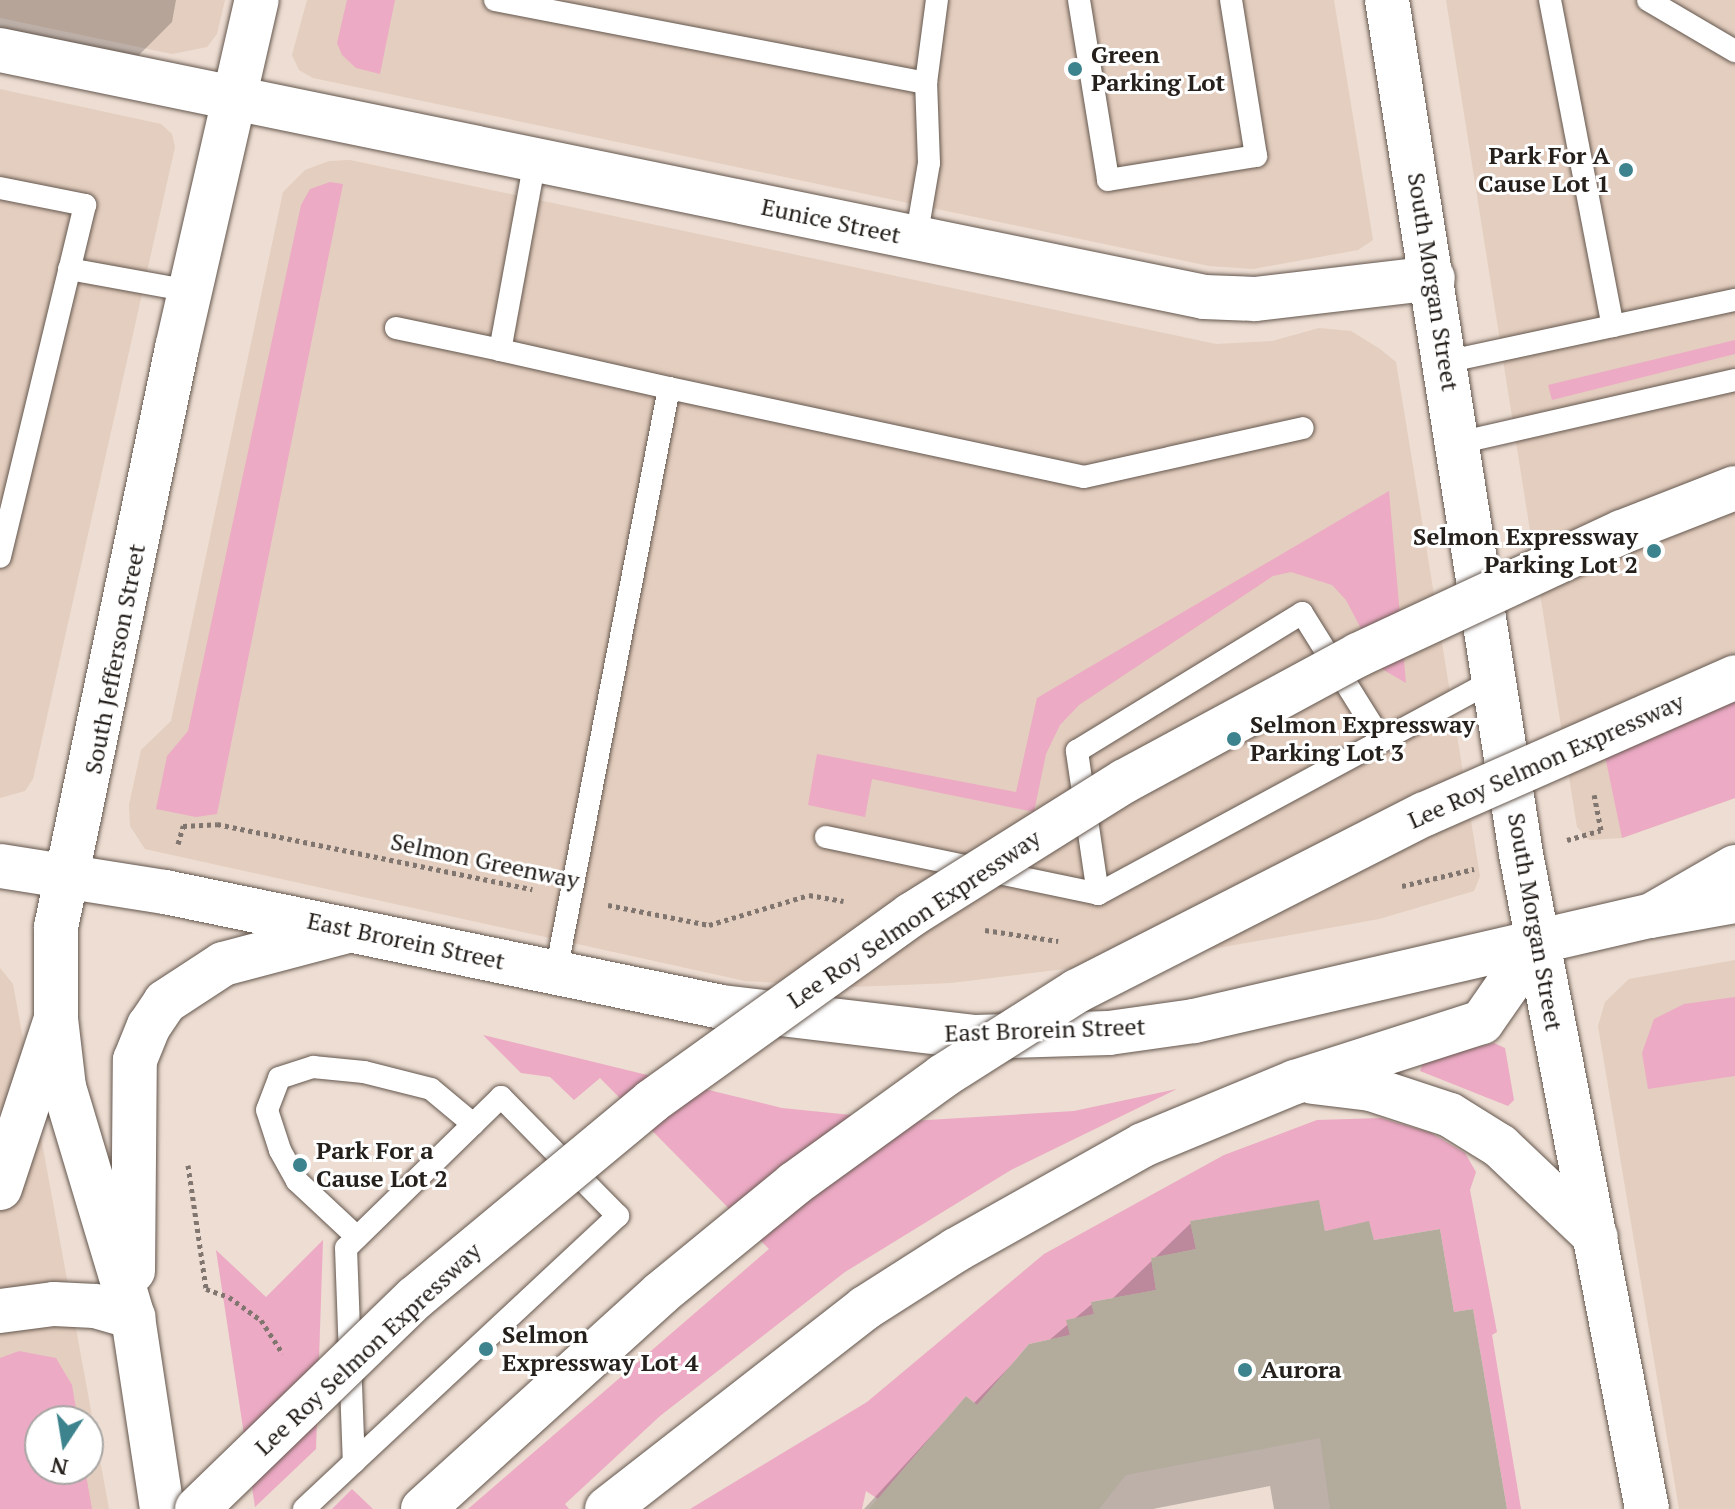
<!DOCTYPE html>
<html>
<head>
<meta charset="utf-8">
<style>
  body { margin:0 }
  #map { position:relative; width:1735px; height:1509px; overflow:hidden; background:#edddd2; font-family:"PT Serif",serif }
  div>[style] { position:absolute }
  .built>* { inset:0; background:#e4cebf }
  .green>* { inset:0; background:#ecaac4 }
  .shadow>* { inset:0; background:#0003 }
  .building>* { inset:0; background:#b3ac9d }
  .path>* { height:5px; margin-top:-2.5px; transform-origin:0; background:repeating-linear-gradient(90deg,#80766f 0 4px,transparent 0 8px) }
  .roads { filter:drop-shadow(0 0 2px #64574e) drop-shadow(0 0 2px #64574e) }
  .lane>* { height:22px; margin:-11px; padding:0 11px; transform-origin:11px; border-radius:11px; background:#fff }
  .street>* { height:44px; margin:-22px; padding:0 22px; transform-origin:22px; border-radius:22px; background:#fff }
  .secondary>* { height:44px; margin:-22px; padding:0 22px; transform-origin:22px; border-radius:22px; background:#fff }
  .highway>* { height:44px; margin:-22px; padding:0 22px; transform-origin:22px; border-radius:22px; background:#fff }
  .bridges { filter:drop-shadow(0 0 2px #64574e) drop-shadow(0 0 2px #64574e) }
  .highway-bridge>* { height:44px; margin:-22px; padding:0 22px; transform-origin:22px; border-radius:22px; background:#fff }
  .dots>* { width:22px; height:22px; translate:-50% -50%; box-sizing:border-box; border:4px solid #fff; border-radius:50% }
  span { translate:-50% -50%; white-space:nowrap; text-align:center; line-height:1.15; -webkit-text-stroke:6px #fff; paint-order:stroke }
  .poi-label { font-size:24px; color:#25201c; font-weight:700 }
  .left { translate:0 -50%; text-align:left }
  .right { translate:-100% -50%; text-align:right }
  .street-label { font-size:24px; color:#25201c }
  .north { position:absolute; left:24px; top:1405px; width:80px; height:80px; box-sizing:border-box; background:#fff; border:2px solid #a8a6a4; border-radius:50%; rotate:192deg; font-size:22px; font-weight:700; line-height:32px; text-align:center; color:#25201c }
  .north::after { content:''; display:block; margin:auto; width:28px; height:36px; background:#3c838d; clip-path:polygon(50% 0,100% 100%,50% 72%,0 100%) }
</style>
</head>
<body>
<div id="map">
  <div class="built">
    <i style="clip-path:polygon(0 0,225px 0,217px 34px,207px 47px,172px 54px,0 18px)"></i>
    <i style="clip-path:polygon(307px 0,1334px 0,1373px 240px,1358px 250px,1253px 269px,1209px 266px,313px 78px,299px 70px,292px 55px)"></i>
    <i style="clip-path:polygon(1446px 0,1735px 0,1735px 798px,1622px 838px,1589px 840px,1577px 827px)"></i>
    <i style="clip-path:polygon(0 89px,161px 124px,172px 134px,175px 147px,33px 779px,25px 791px,0 798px)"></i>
    <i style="clip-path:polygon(350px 160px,1216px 344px,1272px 341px,1319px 328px,1351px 331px,1380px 349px,1396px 362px,1480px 876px,1474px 891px,1379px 919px,1185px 954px,951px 983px,852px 987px,745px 981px,145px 849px,130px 826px,129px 805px,141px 750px,171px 721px,283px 192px,305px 170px,329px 161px)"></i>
    <i style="clip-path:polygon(1735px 960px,1735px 1509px,1679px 1509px,1598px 1026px,1605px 1002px,1629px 979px)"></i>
    <i style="clip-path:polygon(evenodd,0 968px,13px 984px,109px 1509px,0 1509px,0 968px,40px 1421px,88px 1421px,88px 1469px,40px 1469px,40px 1421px)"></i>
  </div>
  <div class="green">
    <i style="clip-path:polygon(347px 0,395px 0,380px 74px,356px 68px,342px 55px,337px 43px)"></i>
    <i style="clip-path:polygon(330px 182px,343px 184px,217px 814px,196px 817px,156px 809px,167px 756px,188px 731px,301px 205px,310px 189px)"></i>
    <i style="clip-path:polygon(1735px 340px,1735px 354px,1552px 400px,1548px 385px)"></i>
    <i style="clip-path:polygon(1389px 491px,1406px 683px,1382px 669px,1346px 600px,1332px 585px,1291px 572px,1273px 576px,1079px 705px,1060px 725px,1046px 754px,1034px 812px,872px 779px,865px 817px,808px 805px,817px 754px,1016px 792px,1037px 698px)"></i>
    <i style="clip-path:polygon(1735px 702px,1735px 798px,1622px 838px,1599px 727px)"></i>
    <i style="clip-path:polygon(1735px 997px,1735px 1076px,1648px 1089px,1642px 1053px,1654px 1019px,1684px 1004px)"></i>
    <i style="clip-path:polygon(483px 1035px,782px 1108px,911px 1121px,1074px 1111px,1177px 1089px,1011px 1170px,845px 1272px,660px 1416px,565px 1504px,569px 1509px,468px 1509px,769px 1249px,600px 1078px,574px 1100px,550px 1077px,521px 1073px)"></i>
    <i style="clip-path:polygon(1494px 1043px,1505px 1048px,1514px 1100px,1508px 1106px,1420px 1071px,1424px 1061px)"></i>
    <i style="clip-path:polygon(1381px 1118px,1431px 1133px,1465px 1153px,1476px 1172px,1470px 1190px,1497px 1332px,1492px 1335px,1521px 1509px,1507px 1509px,1473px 1309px,1454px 1312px,1440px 1229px,1374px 1240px,1369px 1222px,1325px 1231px,1319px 1201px,1190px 1221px,1196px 1249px,1151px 1258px,1156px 1290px,1091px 1302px,1094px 1314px,1067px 1320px,1070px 1335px,1029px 1344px,977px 1405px,966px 1396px,878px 1499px,866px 1491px,862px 1509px,690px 1509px,867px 1402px,1044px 1254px,1224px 1155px,1317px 1120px)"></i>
    <i style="clip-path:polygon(323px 1240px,316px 1449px,255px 1507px,216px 1250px,266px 1297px)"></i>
    <i style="clip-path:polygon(19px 1351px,56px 1358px,72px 1385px,78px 1421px,40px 1421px,40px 1469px,85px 1469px,92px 1509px,0 1509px,0 1358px)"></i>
    <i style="clip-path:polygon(352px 1489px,373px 1509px,332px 1509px)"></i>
  </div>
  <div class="shadow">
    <i style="clip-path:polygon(0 0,176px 0,172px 22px,134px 60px,0 32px)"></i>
    <i style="clip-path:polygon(1191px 1223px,1324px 1233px,1372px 1242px,1452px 1314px,1504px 1509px,1274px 1509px,1270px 1486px,1153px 1509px,864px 1509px,966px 1398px,973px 1404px,1030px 1346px,1047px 1342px,1092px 1304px,1111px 1300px)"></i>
  </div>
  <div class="building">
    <i style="clip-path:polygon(1319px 1200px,1325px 1231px,1369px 1221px,1374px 1240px,1440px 1229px,1454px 1312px,1473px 1309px,1507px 1509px,1330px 1509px,1320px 1438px,1126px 1475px,1099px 1509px,869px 1509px,966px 1396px,977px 1405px,1029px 1344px,1070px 1335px,1066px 1320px,1094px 1314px,1091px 1302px,1156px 1290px,1151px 1258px,1196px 1249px,1190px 1221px)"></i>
  </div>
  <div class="path">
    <i style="left:1567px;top:840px;width:35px;rotate:-16deg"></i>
    <i style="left:1601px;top:830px;width:36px;rotate:-101deg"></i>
    <i style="left:178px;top:844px;width:19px;rotate:-74deg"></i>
    <i style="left:183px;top:826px;width:34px;rotate:-3deg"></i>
    <i style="left:217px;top:824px;width:322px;rotate:11.7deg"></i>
    <i style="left:1402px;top:886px;width:74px;rotate:-13.3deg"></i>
    <i style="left:608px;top:905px;width:103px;rotate:11.2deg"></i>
    <i style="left:709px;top:925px;width:104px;rotate:-16.7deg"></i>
    <i style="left:809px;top:895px;width:35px;rotate:10deg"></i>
    <i style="left:985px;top:930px;width:74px;rotate:8.6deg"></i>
    <i style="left:188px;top:1165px;width:125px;rotate:81.7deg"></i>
    <i style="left:206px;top:1289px;width:24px;rotate:19deg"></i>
    <i style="left:229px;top:1297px;width:39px;rotate:36deg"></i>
    <i style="left:261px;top:1320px;width:40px;rotate:57.1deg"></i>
  </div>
  <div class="roads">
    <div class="lane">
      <i style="left:495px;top:0;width:439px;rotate:10.9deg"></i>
      <i style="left:1079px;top:0;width:182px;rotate:80.8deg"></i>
      <i style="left:1108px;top:180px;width:150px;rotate:-9.2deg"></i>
      <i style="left:1256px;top:156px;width:158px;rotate:-99.1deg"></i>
      <i style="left:1550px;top:0;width:332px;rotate:79.1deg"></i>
      <i style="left:1648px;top:0;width:101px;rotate:30.4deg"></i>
      <i style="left:535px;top:160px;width:193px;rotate:100.4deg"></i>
      <i style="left:500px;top:350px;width:173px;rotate:12.7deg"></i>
      <i style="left:669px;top:388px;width:595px;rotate:100.95deg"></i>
      <i style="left:0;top:188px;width:87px;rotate:11.3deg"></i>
      <i style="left:85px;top:205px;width:362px;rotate:103.6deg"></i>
      <i style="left:916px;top:239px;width:77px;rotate:-80.3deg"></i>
      <i style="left:929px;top:163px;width:80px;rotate:-92.1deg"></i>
      <i style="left:926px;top:83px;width:84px;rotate:-82.5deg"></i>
      <i style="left:69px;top:269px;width:123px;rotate:10.3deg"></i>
      <i style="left:396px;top:328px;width:106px;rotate:11.9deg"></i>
      <i style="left:1445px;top:362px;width:297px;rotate:-12.1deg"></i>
      <i style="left:669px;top:388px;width:424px;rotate:12.1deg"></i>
      <i style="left:1084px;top:477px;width:224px;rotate:-12.6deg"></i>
      <i style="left:1458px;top:443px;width:284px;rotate:-12.8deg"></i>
      <i style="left:826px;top:837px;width:278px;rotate:11.8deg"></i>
      <i style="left:1098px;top:894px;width:450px;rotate:-28.4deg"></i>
      <i style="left:1098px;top:894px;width:145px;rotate:-98.4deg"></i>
      <i style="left:1077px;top:751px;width:264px;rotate:-31.5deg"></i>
      <i style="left:1302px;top:613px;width:151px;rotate:58deg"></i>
      <i style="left:357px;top:1237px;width:82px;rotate:-137deg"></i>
      <i style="left:297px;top:1181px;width:35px;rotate:-119deg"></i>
      <i style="left:280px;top:1150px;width:42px;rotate:-108deg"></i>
      <i style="left:267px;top:1110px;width:34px;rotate:-69deg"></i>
      <i style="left:279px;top:1078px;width:36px;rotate:-18deg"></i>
      <i style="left:313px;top:1067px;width:51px;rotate:5.6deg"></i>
      <i style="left:364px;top:1072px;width:69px;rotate:14.2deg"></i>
      <i style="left:431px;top:1089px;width:55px;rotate:39.8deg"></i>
      <i style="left:304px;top:1509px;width:69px;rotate:-43.2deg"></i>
      <i style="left:354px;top:1462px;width:361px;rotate:-43deg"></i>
      <i style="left:618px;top:1216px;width:167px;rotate:-134.5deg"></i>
      <i style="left:501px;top:1097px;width:216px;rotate:135.7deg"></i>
      <i style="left:346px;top:1248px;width:214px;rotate:87.9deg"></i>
    </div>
    <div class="street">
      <i style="left:0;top:50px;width:1229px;rotate:11.59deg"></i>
      <i style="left:1204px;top:297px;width:51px;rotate:2.2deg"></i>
      <i style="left:1255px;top:299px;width:179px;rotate:-6.7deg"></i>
    </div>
    <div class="secondary">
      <i style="left:1387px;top:0;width:864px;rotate:81.08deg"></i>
      <i style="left:1521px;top:854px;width:667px;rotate:79.11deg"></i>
      <i style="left:0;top:866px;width:167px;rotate:9deg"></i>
      <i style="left:165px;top:892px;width:569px;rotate:11.67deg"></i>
      <i style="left:722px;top:1007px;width:255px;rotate:6.8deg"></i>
      <i style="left:975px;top:1037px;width:134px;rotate:-1.7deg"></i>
      <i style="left:1109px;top:1033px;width:86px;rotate:-8deg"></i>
      <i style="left:1194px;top:1021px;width:468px;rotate:-13deg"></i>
      <i style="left:1650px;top:916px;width:86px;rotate:-10deg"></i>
      <i style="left:133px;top:1271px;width:211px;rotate:-89.5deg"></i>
      <i style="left:135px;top:1060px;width:37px;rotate:-68deg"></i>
      <i style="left:149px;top:1026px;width:29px;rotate:-56deg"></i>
      <i style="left:165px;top:1002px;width:69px;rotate:-33.2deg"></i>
      <i style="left:223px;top:964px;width:125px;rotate:-14.8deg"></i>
      <i style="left:162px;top:1509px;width:194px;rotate:-98.6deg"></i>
      <i style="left:133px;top:1317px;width:240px;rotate:-106.7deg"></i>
      <i style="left:64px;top:1087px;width:68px;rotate:-96.7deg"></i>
      <i style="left:56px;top:1019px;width:92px;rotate:-90deg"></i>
      <i style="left:56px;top:927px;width:592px;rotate:-78.2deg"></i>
      <i style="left:177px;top:348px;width:357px;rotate:-77.1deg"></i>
    </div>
    <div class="highway">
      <i style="left:1650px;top:916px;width:98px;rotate:-30deg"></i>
      <i style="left:1313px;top:1082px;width:58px;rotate:6.9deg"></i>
      <i style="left:1371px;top:1089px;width:83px;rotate:18.2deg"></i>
      <i style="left:1450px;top:1115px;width:59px;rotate:31.8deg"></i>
      <i style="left:1500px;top:1146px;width:132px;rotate:43.5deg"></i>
      <i style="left:0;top:1188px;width:178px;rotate:-71.7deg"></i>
      <i style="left:0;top:1311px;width:54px;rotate:-7.4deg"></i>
      <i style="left:54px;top:1304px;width:41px;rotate:2.8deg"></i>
      <i style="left:95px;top:1306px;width:40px;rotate:16deg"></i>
      <i style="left:607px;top:1509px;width:327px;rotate:-37.9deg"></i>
      <i style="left:865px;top:1308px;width:108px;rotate:-32.5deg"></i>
      <i style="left:956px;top:1250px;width:214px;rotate:-29.3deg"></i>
      <i style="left:1143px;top:1145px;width:165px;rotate:-22.5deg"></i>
      <i style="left:1295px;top:1082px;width:196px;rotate:-17.8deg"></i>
      <i style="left:1482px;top:1022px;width:96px;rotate:-55.2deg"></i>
    </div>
  </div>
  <div class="bridges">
    <div class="highway-bridge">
      <i style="left:197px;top:1509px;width:303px;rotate:-44.1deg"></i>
      <i style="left:415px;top:1298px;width:308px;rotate:-39.7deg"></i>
      <i style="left:652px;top:1101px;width:319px;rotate:-35.7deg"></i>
      <i style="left:911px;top:915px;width:252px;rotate:-32.1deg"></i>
      <i style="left:1125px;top:781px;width:265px;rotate:-28.4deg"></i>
      <i style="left:1358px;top:655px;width:291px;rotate:-25deg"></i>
      <i style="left:1622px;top:532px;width:121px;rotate:-21.3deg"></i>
      <i style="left:423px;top:1509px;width:321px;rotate:-42.2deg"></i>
      <i style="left:661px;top:1293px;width:172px;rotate:-39.3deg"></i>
      <i style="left:794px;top:1184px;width:184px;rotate:-35.9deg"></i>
      <i style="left:943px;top:1076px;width:159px;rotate:-32.4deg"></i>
      <i style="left:1077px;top:991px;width:390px;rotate:-27deg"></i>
      <i style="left:1425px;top:814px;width:339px;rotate:-23.8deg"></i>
    </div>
  </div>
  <div class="dots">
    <i style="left:1075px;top:69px;background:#3c838d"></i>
    <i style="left:1626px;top:170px;background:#3c838d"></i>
    <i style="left:1654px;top:551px;background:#3c838d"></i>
    <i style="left:1234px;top:739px;background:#3c838d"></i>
    <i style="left:300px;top:1165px;background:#3c838d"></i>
    <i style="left:486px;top:1349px;background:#3c838d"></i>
    <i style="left:1245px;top:1370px;background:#3c838d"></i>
  </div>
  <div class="poi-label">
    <span class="left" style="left:1091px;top:69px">Green<br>Parking Lot</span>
    <span class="right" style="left:1610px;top:170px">Park For A<br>Cause Lot 1</span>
    <span class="right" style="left:1638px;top:551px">Selmon Expressway<br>Parking Lot 2</span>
    <span class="left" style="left:1250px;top:739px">Selmon Expressway<br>Parking Lot 3</span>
    <span class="left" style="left:316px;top:1165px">Park For a<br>Cause Lot 2</span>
    <span class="left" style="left:502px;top:1349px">Selmon<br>Expressway Lot 4</span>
    <span class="left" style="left:1261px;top:1370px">Aurora</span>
  </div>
  <div class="street-label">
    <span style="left:831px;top:221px;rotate:12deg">Eunice Street</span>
    <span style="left:1433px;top:282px;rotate:81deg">South Morgan Street</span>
    <span style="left:115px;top:659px;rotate:-79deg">South Jefferson Street</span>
    <span style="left:1546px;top:761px;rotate:-24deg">Lee Roy Selmon Expressway</span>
    <span style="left:485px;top:861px;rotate:12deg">Selmon Greenway</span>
    <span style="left:914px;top:919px;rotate:-34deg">Lee Roy Selmon Expressway</span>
    <span style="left:1535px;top:922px;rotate:80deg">South Morgan Street</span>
    <span style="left:406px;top:941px;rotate:12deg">East Brorein Street</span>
    <span style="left:1045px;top:1030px;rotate:-2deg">East Brorein Street</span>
    <span style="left:368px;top:1349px;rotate:-43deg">Lee Roy Selmon Expressway</span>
  </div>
  <div class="north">N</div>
</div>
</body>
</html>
